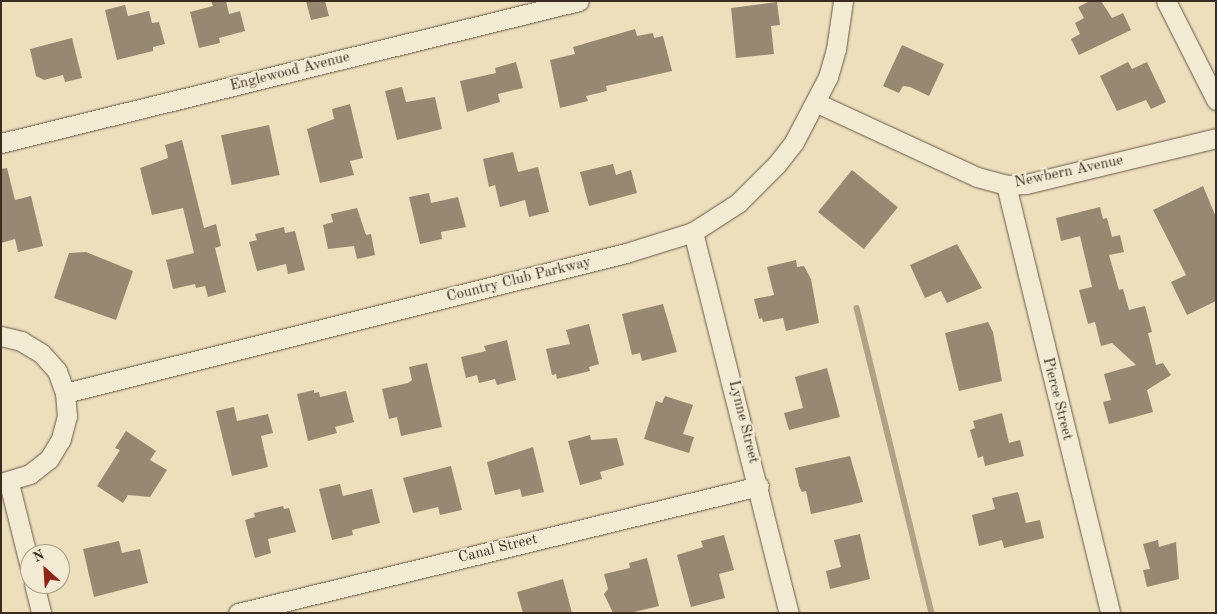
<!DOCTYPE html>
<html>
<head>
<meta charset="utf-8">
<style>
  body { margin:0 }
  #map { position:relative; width:1217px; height:614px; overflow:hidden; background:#eddebc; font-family:"Old Standard TT",serif }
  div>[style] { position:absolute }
  .stream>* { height:5.5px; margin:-2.75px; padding:0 2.75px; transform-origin:2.75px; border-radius:2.75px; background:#b0a287 }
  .building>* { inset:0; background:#978971; transform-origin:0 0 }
  .roads { filter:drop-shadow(0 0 1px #675947) drop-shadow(0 0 1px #675947) }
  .minor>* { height:19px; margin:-9.5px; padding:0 9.5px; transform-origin:9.5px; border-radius:9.5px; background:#f3ead3 }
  span { translate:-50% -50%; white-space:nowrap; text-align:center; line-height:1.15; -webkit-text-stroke:4px #f3ead3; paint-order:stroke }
  .street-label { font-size:15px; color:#3a2d20 }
  .frame { position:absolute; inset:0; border:2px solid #3a2d20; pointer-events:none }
  .north { position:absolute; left:20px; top:544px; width:50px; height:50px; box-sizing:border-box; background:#f3ead3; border:1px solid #a99e8b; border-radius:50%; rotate:334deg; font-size:14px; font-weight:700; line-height:20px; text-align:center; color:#3a2d20 }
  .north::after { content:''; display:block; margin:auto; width:18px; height:22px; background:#8f2418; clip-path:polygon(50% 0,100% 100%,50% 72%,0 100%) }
</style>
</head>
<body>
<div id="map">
  <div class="stream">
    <i style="left:857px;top:308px;width:314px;rotate:76.2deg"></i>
  </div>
  <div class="building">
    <i style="clip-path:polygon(211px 1px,226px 1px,229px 14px,240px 11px,245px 31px,219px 38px,220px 43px,199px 48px,190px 12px,213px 6px)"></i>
    <i style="clip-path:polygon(306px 1px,325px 1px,329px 16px,311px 20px)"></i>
    <i style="clip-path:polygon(1090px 1px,1101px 1px,1112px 18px,1123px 13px,1131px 30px,1079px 55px,1071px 39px,1080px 34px,1075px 23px,1084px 18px,1078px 7px)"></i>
    <i style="clip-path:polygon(777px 2px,780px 25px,771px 26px,774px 54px,736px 58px,731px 8px)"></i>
    <i style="clip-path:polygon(125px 5px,128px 16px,149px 11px,152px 23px,159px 22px,165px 44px,153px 47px,153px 51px,117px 60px,105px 10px)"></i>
    <i style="clip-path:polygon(635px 29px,637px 36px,653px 33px,654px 38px,663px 36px,672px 71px,606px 86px,607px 91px,586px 96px,588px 101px,560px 108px,550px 60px,575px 54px,573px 47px)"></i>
    <i style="clip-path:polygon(72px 38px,82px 78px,65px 82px,63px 75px,44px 80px,36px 76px,30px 49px)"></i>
    <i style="clip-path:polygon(902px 45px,944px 64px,929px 96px,910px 87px,903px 86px,899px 93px,883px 86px)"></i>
    <i style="clip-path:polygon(516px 62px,523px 88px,498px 94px,500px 102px,467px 112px,460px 81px,496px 73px,495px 68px)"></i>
    <i style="clip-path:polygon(1128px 62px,1132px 69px,1147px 62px,1166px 102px,1151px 109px,1146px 100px,1117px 111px,1100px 76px)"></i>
    <i style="clip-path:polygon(402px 87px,406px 102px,435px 97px,442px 129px,397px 140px,385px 91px)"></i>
    <i style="clip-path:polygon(350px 104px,363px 158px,350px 161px,354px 175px,320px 183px,307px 129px,334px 119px,332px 109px)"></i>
    <i style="left:269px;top:125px;width:51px;height:49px;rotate:78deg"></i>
    <i style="clip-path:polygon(182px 140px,204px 228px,216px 224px,221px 246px,215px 248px,226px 292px,208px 297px,205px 286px,196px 288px,195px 284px,173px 289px,166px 260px,194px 253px,183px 208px,152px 215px,140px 168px,168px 158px,165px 145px)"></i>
    <i style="clip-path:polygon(513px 152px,518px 172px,538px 167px,549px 212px,529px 217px,525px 200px,500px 207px,495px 185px,489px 187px,483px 159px)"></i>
    <i style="clip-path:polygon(613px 164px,616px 175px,631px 170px,637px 193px,589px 206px,580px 172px)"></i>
    <i style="clip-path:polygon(7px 168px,15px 200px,31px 196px,43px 246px,18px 252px,15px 239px,1px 243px,1px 169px)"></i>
    <i style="left:852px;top:170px;width:59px;height:54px;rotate:39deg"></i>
    <i style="clip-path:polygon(1203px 186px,1216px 217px,1216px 301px,1187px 315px,1171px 282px,1186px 275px,1153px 210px)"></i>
    <i style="clip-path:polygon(429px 193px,431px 203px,458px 197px,466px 227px,441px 232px,442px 239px,420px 244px,409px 197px)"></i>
    <i style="clip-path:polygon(1100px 207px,1103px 219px,1107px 218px,1112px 237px,1120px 235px,1124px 252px,1109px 255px,1119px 290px,1123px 289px,1129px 310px,1145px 306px,1152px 332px,1148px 333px,1156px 365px,1163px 363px,1171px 375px,1147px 390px,1153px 412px,1109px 424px,1103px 402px,1111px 400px,1104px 374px,1136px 365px,1112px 343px,1101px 346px,1095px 322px,1088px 324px,1079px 290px,1092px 287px,1080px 236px,1061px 241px,1056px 218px)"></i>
    <i style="clip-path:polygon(357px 208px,366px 235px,371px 234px,375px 255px,357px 259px,354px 246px,328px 249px,323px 225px,333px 222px,331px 214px)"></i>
    <i style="clip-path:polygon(284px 227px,285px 233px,295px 231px,305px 270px,288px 274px,286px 264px,257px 271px,249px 242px,257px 240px,255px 234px)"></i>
    <i style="clip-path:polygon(957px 244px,982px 288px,947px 303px,941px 291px,925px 298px,910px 265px)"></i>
    <i style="clip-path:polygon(86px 252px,133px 271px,116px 320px,54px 298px,69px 253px)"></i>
    <i style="clip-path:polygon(796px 260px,797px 267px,804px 266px,811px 279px,819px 323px,786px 331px,783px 318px,763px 322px,762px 318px,759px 319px,754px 299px,774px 295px,767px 267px)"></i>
    <i style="clip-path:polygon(663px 304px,677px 352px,642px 361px,640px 353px,632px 355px,622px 314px)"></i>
    <i style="clip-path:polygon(988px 322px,993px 332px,1002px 381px,959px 391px,945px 333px)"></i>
    <i style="clip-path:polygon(589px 324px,599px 364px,589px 367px,590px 371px,557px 379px,556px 374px,552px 375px,546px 349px,570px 344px,566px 330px)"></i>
    <i style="clip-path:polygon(507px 340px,516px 380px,497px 385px,495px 379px,479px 383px,477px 375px,466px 378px,461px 357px,486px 351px,484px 346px)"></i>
    <i style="clip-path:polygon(427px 363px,442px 427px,401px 436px,397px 417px,389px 419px,382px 389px,408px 383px,412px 380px,409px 367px)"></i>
    <i style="clip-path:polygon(827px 368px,840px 417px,789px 430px,784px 413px,803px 408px,795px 377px)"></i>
    <i style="clip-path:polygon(314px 390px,314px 393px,319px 392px,320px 397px,346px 391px,354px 422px,335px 427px,337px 433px,308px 441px,297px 394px)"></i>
    <i style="clip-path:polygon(665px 396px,693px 405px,683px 434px,694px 437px,689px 453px,644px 439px,656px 401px,662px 403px)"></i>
    <i style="clip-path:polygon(234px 407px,237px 421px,268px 414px,273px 433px,261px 436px,268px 467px,232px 476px,216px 411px)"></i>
    <i style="clip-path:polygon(1002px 413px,1009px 443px,1020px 440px,1024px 456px,985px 466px,983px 456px,978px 458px,970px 430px,975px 428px,973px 421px)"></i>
    <i style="clip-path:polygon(126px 431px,156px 451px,150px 460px,167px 470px,150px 497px,128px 495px,123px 503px,97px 486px,120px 450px,115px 448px)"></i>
    <i style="clip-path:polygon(590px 435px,591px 440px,617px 438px,624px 465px,600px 472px,602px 479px,580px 485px,568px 441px)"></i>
    <i style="clip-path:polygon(533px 447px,544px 492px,522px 497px,520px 489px,495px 495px,487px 462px)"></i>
    <i style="clip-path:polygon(850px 456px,863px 502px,811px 514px,806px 491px,802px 492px,799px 486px,795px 468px)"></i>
    <i style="clip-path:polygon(451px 466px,462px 510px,440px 515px,438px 507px,413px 513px,403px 478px)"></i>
    <i style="clip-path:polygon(340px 484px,343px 496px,372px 489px,380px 523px,352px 530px,353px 535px,332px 540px,319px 489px)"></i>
    <i style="clip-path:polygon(1018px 492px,1026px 523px,1040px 520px,1044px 538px,1004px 548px,1002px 540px,979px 546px,972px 515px,995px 509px,992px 498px)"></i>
    <i style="clip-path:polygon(283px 506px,284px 509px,289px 508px,296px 532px,268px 539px,271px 553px,255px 558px,245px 520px,255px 517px,254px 513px)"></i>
    <i style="clip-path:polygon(860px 534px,870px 579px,830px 589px,826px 571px,841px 567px,834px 540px)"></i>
    <i style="clip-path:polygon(724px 535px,734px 570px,719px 574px,725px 598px,691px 607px,677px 555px,703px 547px,701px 541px)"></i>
    <i style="clip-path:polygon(1158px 540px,1159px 547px,1176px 542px,1179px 579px,1147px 587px,1143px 570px,1150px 569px,1143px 544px)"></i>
    <i style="clip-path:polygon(119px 541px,122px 553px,140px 549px,148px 583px,94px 597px,83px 549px)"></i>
    <i style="clip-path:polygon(647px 558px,659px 606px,630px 613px,613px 613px,604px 594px,608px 589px,604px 574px,630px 568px,629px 563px)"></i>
    <i style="clip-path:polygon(563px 579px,572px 613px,523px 613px,517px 592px)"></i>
  </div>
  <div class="roads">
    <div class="minor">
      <i style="left:1166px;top:1px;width:111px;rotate:63.2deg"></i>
      <i style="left:817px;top:103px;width:176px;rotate:24.8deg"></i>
      <i style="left:977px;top:177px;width:30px;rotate:15deg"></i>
      <i style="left:1006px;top:185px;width:20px;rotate:-3deg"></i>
      <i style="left:1026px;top:184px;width:195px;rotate:-13.6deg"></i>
      <i style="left:1px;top:143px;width:595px;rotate:-13.8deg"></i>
      <i style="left:1006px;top:185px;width:440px;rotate:76.3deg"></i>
      <i style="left:693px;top:232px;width:393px;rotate:75.9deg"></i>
      <i style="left:1px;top:336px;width:21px;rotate:14deg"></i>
      <i style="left:21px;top:341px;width:23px;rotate:31deg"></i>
      <i style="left:41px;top:353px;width:24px;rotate:48deg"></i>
      <i style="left:57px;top:371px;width:23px;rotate:70deg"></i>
      <i style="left:65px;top:393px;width:23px;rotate:85deg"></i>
      <i style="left:67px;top:416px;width:24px;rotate:105deg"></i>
      <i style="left:61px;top:439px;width:23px;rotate:121deg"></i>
      <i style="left:49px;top:459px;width:24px;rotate:142deg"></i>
      <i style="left:30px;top:474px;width:30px;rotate:163deg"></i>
      <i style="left:65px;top:393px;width:578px;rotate:-14.01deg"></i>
      <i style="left:626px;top:253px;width:70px;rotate:-17.4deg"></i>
      <i style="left:693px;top:232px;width:54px;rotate:-32.8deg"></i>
      <i style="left:738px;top:203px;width:55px;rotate:-45deg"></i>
      <i style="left:777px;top:164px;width:28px;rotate:-52deg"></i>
      <i style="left:794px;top:142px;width:73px;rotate:-62.4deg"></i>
      <i style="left:828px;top:77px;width:29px;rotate:-74deg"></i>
      <i style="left:836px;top:49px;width:49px;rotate:-81.7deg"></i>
      <i style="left:9px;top:483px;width:87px;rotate:76deg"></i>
      <i style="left:34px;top:584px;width:30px;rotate:76deg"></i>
      <i style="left:238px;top:613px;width:536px;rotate:-13.7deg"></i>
    </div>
  </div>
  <div class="street-label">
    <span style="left:290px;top:72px;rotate:-14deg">Englewood Avenue</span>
    <span style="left:1069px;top:172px;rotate:-12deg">Newbern Avenue</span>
    <span style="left:519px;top:280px;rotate:-14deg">Country Club Parkway</span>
    <span style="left:1057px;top:399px;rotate:76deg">Pierce Street</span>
    <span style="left:743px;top:422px;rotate:76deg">Lynne Street</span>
    <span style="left:498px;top:549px;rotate:-14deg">Canal Street</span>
  </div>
  <div class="frame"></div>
  <div class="north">N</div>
</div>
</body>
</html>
